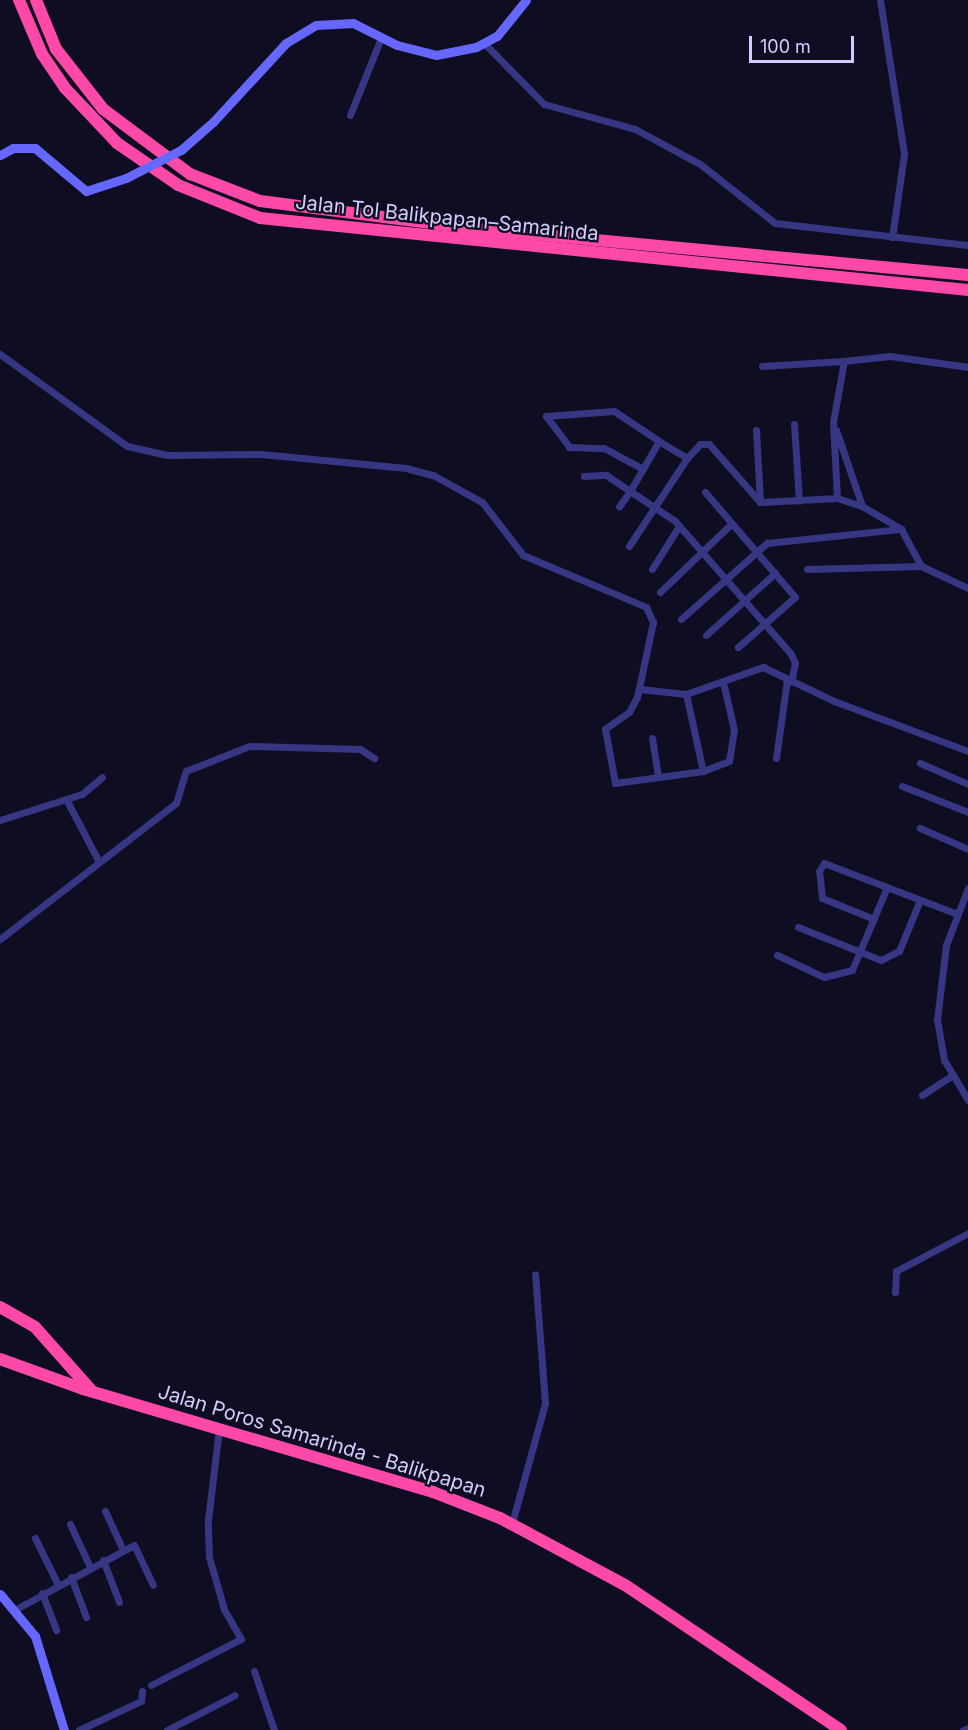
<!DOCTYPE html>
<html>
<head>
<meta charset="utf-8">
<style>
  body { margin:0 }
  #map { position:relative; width:968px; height:1730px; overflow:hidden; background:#0f0d22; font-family:Inter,sans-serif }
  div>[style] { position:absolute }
  .street>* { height:7px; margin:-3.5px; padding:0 3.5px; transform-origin:3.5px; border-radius:3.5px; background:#363683 }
  .secondary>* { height:9px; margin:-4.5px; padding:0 4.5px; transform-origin:4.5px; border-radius:4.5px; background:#6567ff }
  .highway>* { height:12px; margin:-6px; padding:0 6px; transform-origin:6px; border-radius:6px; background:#ff49a8 }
  .secondary-bridge>* { height:9px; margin:-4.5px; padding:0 4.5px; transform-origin:4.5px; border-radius:4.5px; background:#6567ff }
  span { translate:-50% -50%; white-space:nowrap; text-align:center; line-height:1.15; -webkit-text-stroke:4.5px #0f0d22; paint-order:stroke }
  .street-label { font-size:20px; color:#d1ceff }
  .scale { position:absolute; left:749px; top:36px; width:105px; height:27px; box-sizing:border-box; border:3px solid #d1ceff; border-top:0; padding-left:8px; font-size:18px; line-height:21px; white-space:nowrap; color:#d1ceff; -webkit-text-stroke:4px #0f0d22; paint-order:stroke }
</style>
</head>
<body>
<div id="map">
  <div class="street">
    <i style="left:880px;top:0;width:156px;rotate:81.1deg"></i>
    <i style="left:904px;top:154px;width:84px;rotate:98.2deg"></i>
    <i style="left:484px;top:43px;width:86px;rotate:45.5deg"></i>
    <i style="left:544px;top:104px;width:94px;rotate:15.4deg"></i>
    <i style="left:635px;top:129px;width:74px;rotate:28.3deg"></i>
    <i style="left:700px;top:164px;width:95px;rotate:38.2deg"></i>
    <i style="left:775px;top:223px;width:194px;rotate:6.5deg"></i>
    <i style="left:350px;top:115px;width:83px;rotate:-68.1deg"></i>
    <i style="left:0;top:354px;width:157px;rotate:35.9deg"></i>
    <i style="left:127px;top:446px;width:41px;rotate:12.7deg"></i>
    <i style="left:167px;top:455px;width:94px;rotate:-0.6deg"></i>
    <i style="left:261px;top:454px;width:146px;rotate:5.5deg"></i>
    <i style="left:406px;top:468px;width:28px;rotate:15deg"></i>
    <i style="left:433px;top:475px;width:56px;rotate:28.9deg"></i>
    <i style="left:482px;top:502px;width:67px;rotate:52.3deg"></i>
    <i style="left:523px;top:555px;width:134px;rotate:22.9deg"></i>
    <i style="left:646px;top:607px;width:17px;rotate:65deg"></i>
    <i style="left:653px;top:622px;width:77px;rotate:102deg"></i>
    <i style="left:637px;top:697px;width:17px;rotate:118deg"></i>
    <i style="left:629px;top:712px;width:29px;rotate:145deg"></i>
    <i style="left:605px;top:729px;width:55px;rotate:79.5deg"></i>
    <i style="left:615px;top:783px;width:89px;rotate:-7.8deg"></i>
    <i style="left:703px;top:771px;width:28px;rotate:-21deg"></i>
    <i style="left:729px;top:761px;width:31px;rotate:-81deg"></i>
    <i style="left:734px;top:730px;width:49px;rotate:-102.9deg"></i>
    <i style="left:762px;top:366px;width:82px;rotate:-3.5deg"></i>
    <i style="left:546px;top:416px;width:68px;rotate:-4.2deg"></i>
    <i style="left:614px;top:411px;width:54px;rotate:33.7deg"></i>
    <i style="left:659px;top:441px;width:58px;rotate:120.1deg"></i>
    <i style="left:630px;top:491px;width:54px;rotate:33.7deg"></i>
    <i style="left:675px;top:521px;width:176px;rotate:48.9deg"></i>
    <i style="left:791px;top:654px;width:10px;rotate:66deg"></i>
    <i style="left:795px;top:663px;width:19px;rotate:102deg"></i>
    <i style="left:546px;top:416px;width:39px;rotate:53deg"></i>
    <i style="left:569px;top:447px;width:35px;rotate:2deg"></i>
    <i style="left:604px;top:448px;width:44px;rotate:28.3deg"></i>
    <i style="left:794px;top:424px;width:77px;rotate:86.3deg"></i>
    <i style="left:756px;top:430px;width:72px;rotate:86.8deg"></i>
    <i style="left:836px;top:430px;width:80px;rotate:71.1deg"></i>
    <i style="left:687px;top:458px;width:19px;rotate:-47deg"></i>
    <i style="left:700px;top:444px;width:9px"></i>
    <i style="left:709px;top:444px;width:77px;rotate:48.7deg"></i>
    <i style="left:760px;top:502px;width:77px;rotate:-3deg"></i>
    <i style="left:837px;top:498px;width:26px;rotate:18deg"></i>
    <i style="left:862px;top:506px;width:45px;rotate:30.5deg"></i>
    <i style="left:901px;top:529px;width:42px;rotate:61.6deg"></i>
    <i style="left:921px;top:566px;width:52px;rotate:25.1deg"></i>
    <i style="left:584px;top:476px;width:22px;rotate:-3deg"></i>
    <i style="left:606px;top:475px;width:29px;rotate:34deg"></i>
    <i style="left:630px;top:491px;width:19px;rotate:125deg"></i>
    <i style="left:705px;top:492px;width:138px;rotate:49.4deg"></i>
    <i style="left:795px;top:597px;width:76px;rotate:138.7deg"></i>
    <i style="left:837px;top:498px;width:76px;rotate:-93deg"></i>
    <i style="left:833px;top:422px;width:62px;rotate:-79.8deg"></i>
    <i style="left:844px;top:361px;width:46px;rotate:-6.2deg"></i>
    <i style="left:890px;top:356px;width:79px;rotate:8deg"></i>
    <i style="left:629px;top:546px;width:105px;rotate:-56.6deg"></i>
    <i style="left:687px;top:458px;width:33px;rotate:-149deg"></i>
    <i style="left:652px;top:569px;width:51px;rotate:-57.9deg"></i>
    <i style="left:807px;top:569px;width:114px;rotate:-1.5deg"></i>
    <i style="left:660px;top:592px;width:98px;rotate:-43.8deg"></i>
    <i style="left:681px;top:619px;width:115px;rotate:-41.5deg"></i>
    <i style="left:767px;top:543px;width:135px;rotate:-6deg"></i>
    <i style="left:706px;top:635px;width:93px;rotate:-41.9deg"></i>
    <i style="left:640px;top:689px;width:46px;rotate:6.2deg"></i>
    <i style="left:686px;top:694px;width:82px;rotate:-19.3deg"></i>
    <i style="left:763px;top:667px;width:79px;rotate:25.6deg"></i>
    <i style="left:834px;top:701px;width:143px;rotate:20.5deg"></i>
    <i style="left:686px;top:694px;width:79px;rotate:77.6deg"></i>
    <i style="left:652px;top:738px;width:39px;rotate:81deg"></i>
    <i style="left:776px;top:758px;width:79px;rotate:-82deg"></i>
    <i style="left:920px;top:763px;width:52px;rotate:23.6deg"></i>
    <i style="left:902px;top:786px;width:71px;rotate:21.5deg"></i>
    <i style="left:66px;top:799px;width:69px;rotate:62.3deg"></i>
    <i style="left:0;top:820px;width:86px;rotate:-17.6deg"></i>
    <i style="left:82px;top:794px;width:26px;rotate:-40deg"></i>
    <i style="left:920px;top:828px;width:52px;rotate:23.6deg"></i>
    <i style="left:968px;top:888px;width:61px;rotate:111.1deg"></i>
    <i style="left:946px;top:945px;width:75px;rotate:96.9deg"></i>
    <i style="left:937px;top:1019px;width:42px;rotate:80.3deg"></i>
    <i style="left:944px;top:1060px;width:47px;rotate:59deg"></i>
    <i style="left:874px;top:919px;width:56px;rotate:-158deg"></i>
    <i style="left:822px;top:898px;width:27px;rotate:-96deg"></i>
    <i style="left:819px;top:871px;width:9px;rotate:-58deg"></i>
    <i style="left:824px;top:863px;width:140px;rotate:20.9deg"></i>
    <i style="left:798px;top:927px;width:89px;rotate:21.7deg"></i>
    <i style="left:881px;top:960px;width:20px;rotate:-27deg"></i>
    <i style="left:899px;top:951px;width:55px;rotate:-67.6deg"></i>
    <i style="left:0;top:939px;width:222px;rotate:-37.7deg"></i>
    <i style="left:176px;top:803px;width:34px;rotate:-73deg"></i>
    <i style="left:186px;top:771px;width:68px;rotate:-21.6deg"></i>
    <i style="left:249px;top:746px;width:111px;rotate:1.5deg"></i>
    <i style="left:360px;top:749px;width:17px;rotate:33deg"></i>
    <i style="left:777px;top:955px;width:52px;rotate:25.1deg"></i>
    <i style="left:824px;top:977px;width:29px;rotate:-14deg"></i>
    <i style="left:852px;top:970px;width:90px;rotate:-67.1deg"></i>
    <i style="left:922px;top:1095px;width:37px;rotate:-33deg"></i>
    <i style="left:895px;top:1292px;width:21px;rotate:-87deg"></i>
    <i style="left:896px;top:1271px;width:81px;rotate:-27.8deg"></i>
    <i style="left:105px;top:1511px;width:43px;rotate:65.2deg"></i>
    <i style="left:512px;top:1523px;width:124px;rotate:-74.6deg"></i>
    <i style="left:545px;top:1403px;width:129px;rotate:-94.4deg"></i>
    <i style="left:70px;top:1524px;width:47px;rotate:65.1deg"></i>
    <i style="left:35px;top:1538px;width:50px;rotate:63.9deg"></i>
    <i style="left:103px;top:1560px;width:45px;rotate:69.1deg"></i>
    <i style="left:71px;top:1577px;width:43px;rotate:69.4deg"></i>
    <i style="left:42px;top:1593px;width:40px;rotate:69deg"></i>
    <i style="left:16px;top:1609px;width:134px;rotate:-28.5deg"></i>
    <i style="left:134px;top:1545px;width:44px;rotate:64.6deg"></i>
    <i style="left:254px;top:1671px;width:62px;rotate:71.3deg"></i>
    <i style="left:151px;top:1685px;width:101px;rotate:-27.1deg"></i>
    <i style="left:241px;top:1639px;width:34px;rotate:-120deg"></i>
    <i style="left:224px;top:1609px;width:54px;rotate:-106.1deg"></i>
    <i style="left:209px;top:1557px;width:37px;rotate:-92deg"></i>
    <i style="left:208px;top:1520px;width:92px;rotate:-83.1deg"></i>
    <i style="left:79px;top:1730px;width:68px;rotate:-25.1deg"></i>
    <i style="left:141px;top:1701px;width:10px;rotate:-84deg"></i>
    <i style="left:167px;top:1730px;width:76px;rotate:-27.2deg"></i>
    <i style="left:963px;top:1730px;width:5px;rotate:-22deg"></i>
  </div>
  <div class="secondary">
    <i style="left:181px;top:150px;width:43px;rotate:-41.2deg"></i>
    <i style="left:213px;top:122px;width:108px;rotate:-47.3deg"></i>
    <i style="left:286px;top:43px;width:35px;rotate:-31deg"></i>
    <i style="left:316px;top:25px;width:37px;rotate:-3deg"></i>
    <i style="left:353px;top:23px;width:49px;rotate:26.6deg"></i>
    <i style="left:397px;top:45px;width:40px;rotate:14.4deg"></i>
    <i style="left:436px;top:55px;width:41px;rotate:-11.3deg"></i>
    <i style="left:476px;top:47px;width:24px;rotate:-28deg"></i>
    <i style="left:497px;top:36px;width:46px;rotate:-51.1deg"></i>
    <i style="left:0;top:155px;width:15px;rotate:-28deg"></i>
    <i style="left:13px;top:148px;width:22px"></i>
    <i style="left:35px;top:148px;width:67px;rotate:40.1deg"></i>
    <i style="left:86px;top:191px;width:42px;rotate:-18deg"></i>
    <i style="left:0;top:1594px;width:55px;rotate:50.2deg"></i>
    <i style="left:35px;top:1636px;width:98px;rotate:72.9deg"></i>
  </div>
  <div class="highway">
    <i style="left:19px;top:0;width:59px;rotate:66.9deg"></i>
    <i style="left:42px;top:54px;width:41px;rotate:55.9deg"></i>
    <i style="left:65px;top:88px;width:76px;rotate:46.6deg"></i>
    <i style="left:117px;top:143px;width:74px;rotate:34.5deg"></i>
    <i style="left:178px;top:185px;width:88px;rotate:21.9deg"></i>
    <i style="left:260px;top:218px;width:712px;rotate:5.81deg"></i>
    <i style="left:36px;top:0;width:53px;rotate:67.8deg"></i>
    <i style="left:56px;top:49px;width:76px;rotate:51.9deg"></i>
    <i style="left:103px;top:109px;width:109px;rotate:36.8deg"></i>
    <i style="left:190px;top:174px;width:75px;rotate:21.1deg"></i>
    <i style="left:260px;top:201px;width:209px;rotate:7.4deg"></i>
    <i style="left:467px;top:228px;width:503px;rotate:5.36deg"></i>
    <i style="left:0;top:1307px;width:40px;rotate:29.7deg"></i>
    <i style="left:35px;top:1327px;width:84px;rotate:48.4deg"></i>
    <i style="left:0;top:1359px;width:88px;rotate:19.9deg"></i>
    <i style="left:83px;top:1389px;width:365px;rotate:16.4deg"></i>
    <i style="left:433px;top:1492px;width:72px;rotate:21.2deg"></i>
    <i style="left:500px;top:1518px;width:142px;rotate:28.2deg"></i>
    <i style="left:625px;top:1585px;width:260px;rotate:33.9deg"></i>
  </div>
  <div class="secondary-bridge">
    <i style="left:126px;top:178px;width:62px;rotate:-27deg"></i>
  </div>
  <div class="street-label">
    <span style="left:447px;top:218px;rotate:6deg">Jalan Tol Balikpapan–Samarinda</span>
    <span style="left:322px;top:1441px;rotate:17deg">Jalan Poros Samarinda - Balikpapan</span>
  </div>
  <div class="scale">100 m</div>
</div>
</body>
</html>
